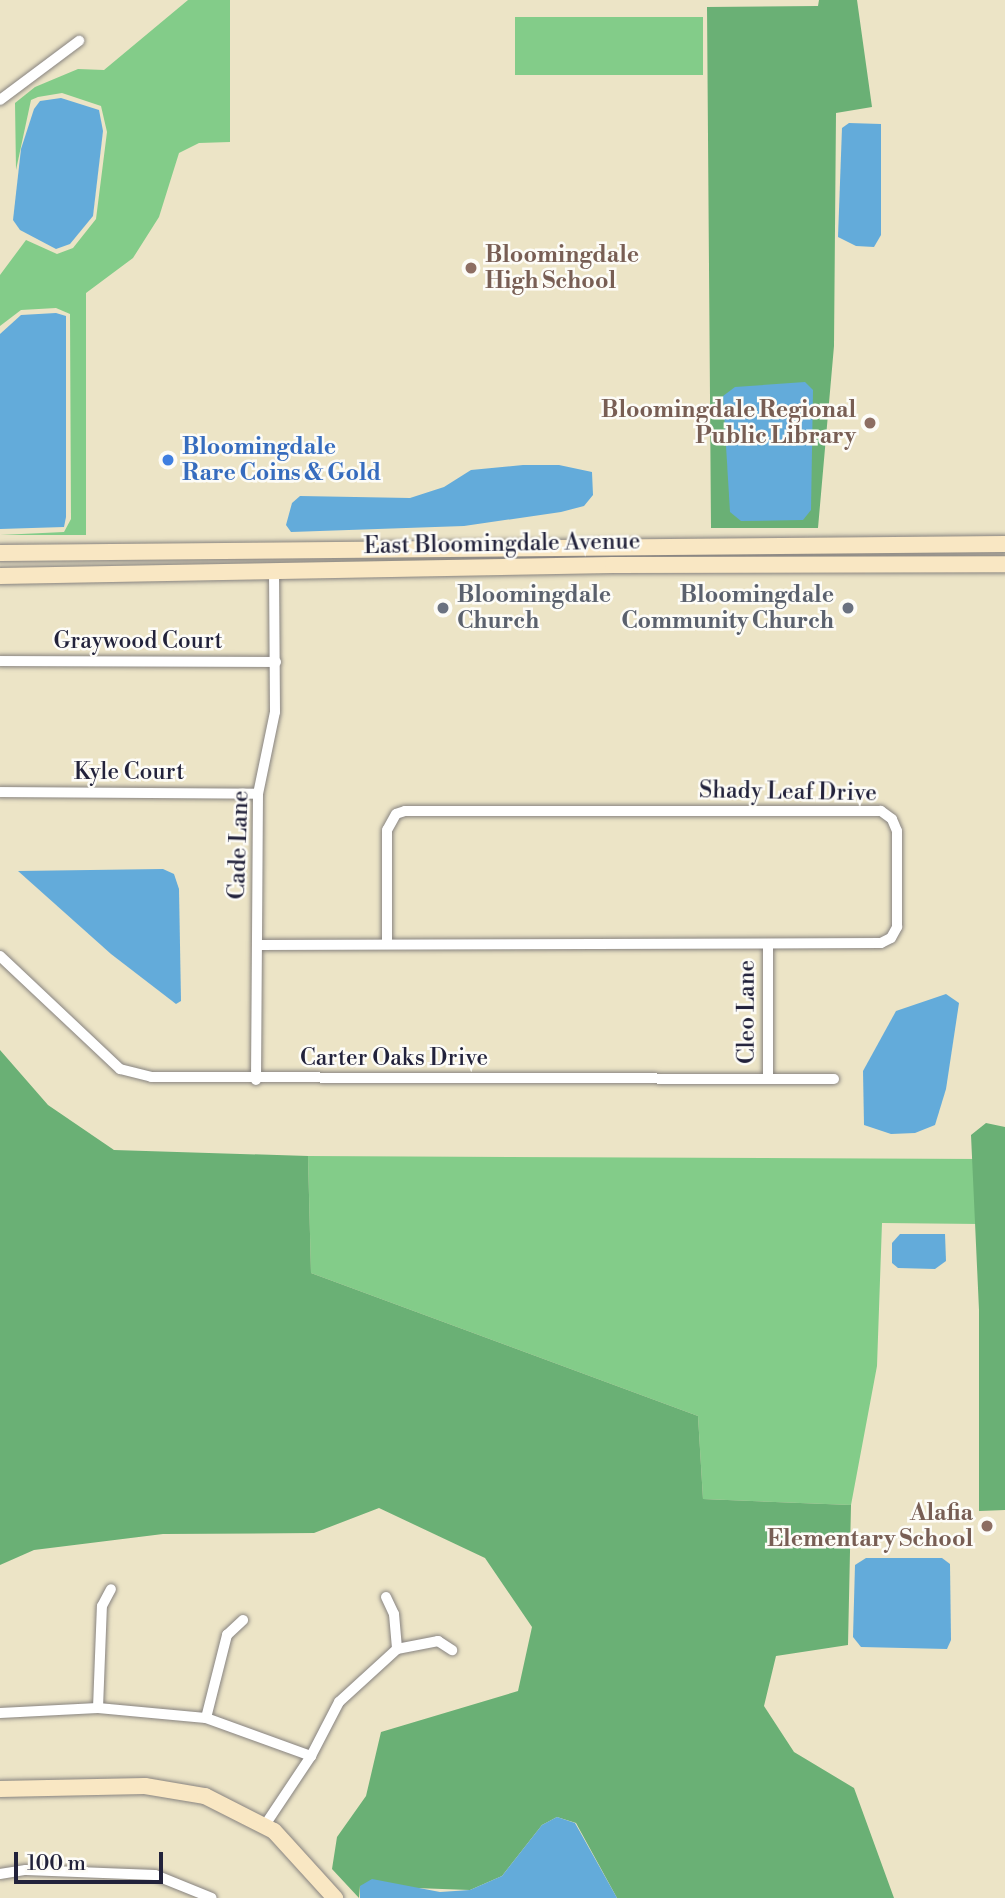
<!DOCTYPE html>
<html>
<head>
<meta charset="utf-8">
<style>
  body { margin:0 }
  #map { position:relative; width:1005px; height:1898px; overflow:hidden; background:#ece4c6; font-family:"Libre Bodoni",serif }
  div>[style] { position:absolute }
  .green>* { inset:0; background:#83cc89; transform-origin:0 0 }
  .forest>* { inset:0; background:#6ab075 }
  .water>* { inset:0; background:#63abda }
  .roads { filter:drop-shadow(0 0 2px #878380) drop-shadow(0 0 2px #878380) }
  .street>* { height:10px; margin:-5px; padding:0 5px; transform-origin:5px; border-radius:5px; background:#fff }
  .secondary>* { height:16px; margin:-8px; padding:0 8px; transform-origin:8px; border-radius:8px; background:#f9e7c3 }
  .dots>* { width:19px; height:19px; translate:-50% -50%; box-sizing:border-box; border:4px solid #fdfcf7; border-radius:50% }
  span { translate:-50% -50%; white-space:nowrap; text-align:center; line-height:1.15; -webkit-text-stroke:5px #fdfcf7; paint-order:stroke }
  .education-label { font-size:23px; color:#785e54; font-weight:700 }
  .left { translate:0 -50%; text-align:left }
  .right { translate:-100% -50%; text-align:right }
  .shop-label { font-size:23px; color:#366cbe; font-weight:700 }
  .street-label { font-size:23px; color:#22223b }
  .worship-label { font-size:23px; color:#5b616d; font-weight:700 }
  .scale { position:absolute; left:14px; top:1852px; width:149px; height:32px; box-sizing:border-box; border:4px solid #22223b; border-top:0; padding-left:9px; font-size:21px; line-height:24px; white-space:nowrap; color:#22223b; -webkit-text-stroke:5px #fdfcf7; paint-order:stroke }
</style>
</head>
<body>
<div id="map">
  <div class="green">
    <i style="clip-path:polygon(188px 0,230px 0,230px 142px,199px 143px,179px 153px,159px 217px,133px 258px,86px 293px,86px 535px,0 535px,64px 532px,71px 519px,70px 314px,56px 308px,21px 310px,0 326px,0 275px,26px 240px,57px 254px,73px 248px,96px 219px,107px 132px,101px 106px,62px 93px,38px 97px,31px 100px,16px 170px,15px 103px,35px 87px,78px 69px,104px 70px)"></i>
    <i style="left:515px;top:17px;width:188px;height:58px"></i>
    <i style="clip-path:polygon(308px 1156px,980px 1159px,980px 1224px,882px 1223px,877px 1366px,851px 1505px,703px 1499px,698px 1416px,311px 1273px)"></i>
  </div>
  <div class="forest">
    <i style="clip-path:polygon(819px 0,857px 0,872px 107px,836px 113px,834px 346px,818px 528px,711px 528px,707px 7px,818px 6px)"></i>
    <i style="clip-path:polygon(0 1050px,48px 1105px,114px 1150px,308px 1156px,311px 1273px,698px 1416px,703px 1499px,851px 1505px,848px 1645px,776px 1656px,764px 1706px,794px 1752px,854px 1788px,894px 1898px,617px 1898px,576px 1823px,557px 1817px,542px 1825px,502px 1876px,470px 1890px,360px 1886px,359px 1898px,332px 1869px,337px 1837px,366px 1796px,381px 1732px,518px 1691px,532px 1627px,485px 1558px,379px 1508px,314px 1533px,163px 1534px,34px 1550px,0 1565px)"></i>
    <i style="clip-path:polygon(986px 1123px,1005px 1127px,1005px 1510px,979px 1511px,979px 1310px,971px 1135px)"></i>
  </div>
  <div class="water">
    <i style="clip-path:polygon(61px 98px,99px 110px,103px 131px,93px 216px,70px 244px,56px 249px,20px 230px,13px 220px,21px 149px,34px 109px,40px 101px)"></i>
    <i style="clip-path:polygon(849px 123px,881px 124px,881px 235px,874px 247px,856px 246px,838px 237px,842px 128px)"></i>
    <i style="clip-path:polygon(56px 313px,66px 316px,66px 517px,64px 527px,0 529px,0 334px,21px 315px)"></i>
    <i style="clip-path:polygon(805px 382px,813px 390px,811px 510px,803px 520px,741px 521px,730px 512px,723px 396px,735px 387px)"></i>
    <i style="clip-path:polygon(523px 465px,559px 465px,592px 472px,593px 495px,584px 506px,561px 512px,464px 526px,291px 532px,286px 525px,292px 503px,300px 496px,410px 498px,444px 487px,471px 470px)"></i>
    <i style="clip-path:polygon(163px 869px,174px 874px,179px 889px,181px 1001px,176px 1004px,111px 954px,18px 871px)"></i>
    <i style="clip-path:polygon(946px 994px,959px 1003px,946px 1089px,935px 1125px,915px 1133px,891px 1134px,864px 1125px,863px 1071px,896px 1011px)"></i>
    <i style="clip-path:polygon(900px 1234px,945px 1234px,946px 1261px,935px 1269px,898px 1268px,892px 1263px,892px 1243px)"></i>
    <i style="clip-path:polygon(866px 1558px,942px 1558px,950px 1564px,951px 1640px,947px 1649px,861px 1647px,853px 1637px,855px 1565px)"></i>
    <i style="clip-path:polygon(557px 1817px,575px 1823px,617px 1898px,360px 1898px,360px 1886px,372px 1879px,440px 1892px,470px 1890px,502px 1876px,542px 1825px)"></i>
  </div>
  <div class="roads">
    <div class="street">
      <i style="left:0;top:100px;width:99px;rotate:-36.8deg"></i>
      <i style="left:0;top:661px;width:276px;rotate:0.2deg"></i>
      <i style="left:0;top:792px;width:258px;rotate:0.4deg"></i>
      <i style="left:257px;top:945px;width:624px;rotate:-0.18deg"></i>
      <i style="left:881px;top:943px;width:11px;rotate:-27deg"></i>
      <i style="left:891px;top:938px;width:13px;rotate:-61deg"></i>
      <i style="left:897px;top:927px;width:96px;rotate:-90deg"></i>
      <i style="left:897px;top:831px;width:13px;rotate:-113deg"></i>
      <i style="left:892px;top:819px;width:14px;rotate:-144deg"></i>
      <i style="left:881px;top:811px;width:476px;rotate:180deg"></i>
      <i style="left:405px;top:811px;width:9px;rotate:162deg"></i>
      <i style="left:396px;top:814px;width:18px;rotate:119deg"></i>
      <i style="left:387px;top:830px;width:113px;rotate:90deg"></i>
      <i style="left:0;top:956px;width:165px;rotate:43.3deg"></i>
      <i style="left:120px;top:1069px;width:32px;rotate:14deg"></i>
      <i style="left:151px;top:1077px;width:683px;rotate:0.17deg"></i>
      <i style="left:768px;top:1079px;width:135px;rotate:-90deg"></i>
      <i style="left:256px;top:1080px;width:286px;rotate:-89.6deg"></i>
      <i style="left:258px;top:794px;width:84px;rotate:-78.3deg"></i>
      <i style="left:275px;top:712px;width:141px;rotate:-90.4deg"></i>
      <i style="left:386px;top:1597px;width:19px;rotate:65deg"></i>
      <i style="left:394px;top:1614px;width:35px;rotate:85deg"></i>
      <i style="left:98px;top:1708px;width:102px;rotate:-87.8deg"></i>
      <i style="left:102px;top:1606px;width:19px;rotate:-62deg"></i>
      <i style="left:0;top:1713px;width:98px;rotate:-2.9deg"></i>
      <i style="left:98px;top:1708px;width:108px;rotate:5.3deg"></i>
      <i style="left:206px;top:1718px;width:112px;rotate:19.9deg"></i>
      <i style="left:206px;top:1718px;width:86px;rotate:-75.8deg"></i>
      <i style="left:227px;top:1635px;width:22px;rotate:-43deg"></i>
      <i style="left:265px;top:1825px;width:83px;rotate:-56.3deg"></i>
      <i style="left:311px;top:1756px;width:61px;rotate:-62.6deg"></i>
      <i style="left:339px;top:1702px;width:79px;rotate:-42.4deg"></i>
      <i style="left:397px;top:1649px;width:42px;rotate:-11deg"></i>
      <i style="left:438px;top:1641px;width:17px;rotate:33deg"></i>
      <i style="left:0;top:1874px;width:26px;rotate:-9deg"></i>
      <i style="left:26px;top:1870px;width:129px;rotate:2.2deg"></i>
      <i style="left:155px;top:1875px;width:61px;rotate:22deg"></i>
    </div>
    <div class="secondary">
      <i style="left:0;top:553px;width:1005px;rotate:-0.51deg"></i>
      <i style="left:0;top:576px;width:613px;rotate:-1.03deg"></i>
      <i style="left:613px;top:565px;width:392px;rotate:-0.1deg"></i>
      <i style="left:0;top:1789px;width:145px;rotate:-1.2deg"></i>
      <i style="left:145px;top:1786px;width:61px;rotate:9.5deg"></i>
      <i style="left:205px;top:1796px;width:77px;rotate:26.9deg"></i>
      <i style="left:274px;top:1831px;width:91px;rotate:47.7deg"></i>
    </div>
  </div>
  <div class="dots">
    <i style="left:471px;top:268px;background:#8d6e63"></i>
    <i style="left:870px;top:423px;background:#8d6e63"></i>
    <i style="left:168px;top:460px;background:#3f7fe0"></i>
    <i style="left:443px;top:608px;background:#6b7280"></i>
    <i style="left:848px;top:608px;background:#6b7280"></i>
    <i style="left:987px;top:1526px;background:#8d6e63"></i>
  </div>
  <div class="education-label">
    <span class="left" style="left:485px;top:268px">Bloomingdale<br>High School</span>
    <span class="right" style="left:856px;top:423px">Bloomingdale Regional<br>Public Library</span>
    <span class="right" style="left:973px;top:1526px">Alafia<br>Elementary School</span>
  </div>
  <div class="shop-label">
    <span class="left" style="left:182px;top:460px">Bloomingdale<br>Rare Coins &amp; Gold</span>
  </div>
  <div class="street-label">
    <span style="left:502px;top:544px;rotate:-1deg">East Bloomingdale Avenue</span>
    <span style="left:138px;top:641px">Graywood Court</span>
    <span style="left:129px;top:772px">Kyle Court</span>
    <span style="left:788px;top:792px;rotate:1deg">Shady Leaf Drive</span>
    <span style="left:239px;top:845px;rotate:-88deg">Cade Lane</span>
    <span style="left:747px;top:1012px;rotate:-90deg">Cleo Lane</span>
    <span style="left:394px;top:1058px">Carter Oaks Drive</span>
  </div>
  <div class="worship-label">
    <span class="left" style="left:457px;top:608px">Bloomingdale<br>Church</span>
    <span class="right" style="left:834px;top:608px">Bloomingdale<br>Community Church</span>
  </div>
  <div class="scale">100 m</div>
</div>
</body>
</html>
